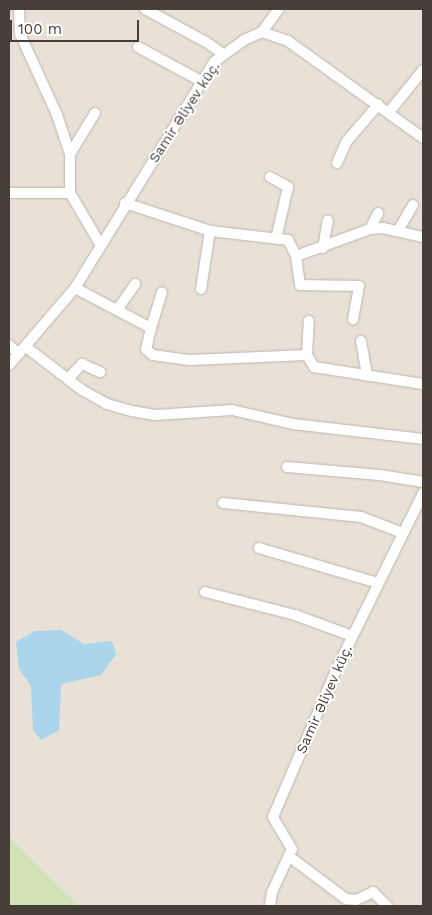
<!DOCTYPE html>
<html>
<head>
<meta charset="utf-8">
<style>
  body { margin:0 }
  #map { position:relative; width:432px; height:915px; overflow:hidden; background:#f3efe9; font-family:"Work Sans",sans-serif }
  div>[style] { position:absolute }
  .residential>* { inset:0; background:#e7e1d7; transform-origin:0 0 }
  .green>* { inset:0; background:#d2e4b5 }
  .water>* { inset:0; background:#aad5eb }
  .roads { filter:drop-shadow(0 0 1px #beb6ac) drop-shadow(0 0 1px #beb6ac) }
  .minor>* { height:10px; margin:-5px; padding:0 5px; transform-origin:5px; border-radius:5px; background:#fff }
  span { translate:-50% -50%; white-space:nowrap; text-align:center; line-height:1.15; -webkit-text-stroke:4px #fff; paint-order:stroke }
  .street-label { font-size:14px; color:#463f38 }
  .frame { position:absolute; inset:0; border:10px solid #463f38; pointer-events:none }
  .scale { position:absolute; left:10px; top:20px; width:129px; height:22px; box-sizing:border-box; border:2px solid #463f38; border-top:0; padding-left:6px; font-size:15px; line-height:18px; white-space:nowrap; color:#463f38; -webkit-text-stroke:4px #fff; paint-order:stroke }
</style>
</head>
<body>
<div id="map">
  <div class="residential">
    <i style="left:9px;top:9px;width:414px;height:897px"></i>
  </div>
  <div class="green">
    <i style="clip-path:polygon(9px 837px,41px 869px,79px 906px,9px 906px)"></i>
  </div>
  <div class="water">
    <i style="clip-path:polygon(61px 630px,84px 644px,112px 641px,116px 654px,101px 675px,61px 684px,59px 730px,41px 740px,33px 730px,31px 686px,19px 669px,16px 642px,35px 631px)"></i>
  </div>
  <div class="roads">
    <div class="minor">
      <i style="left:19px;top:9px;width:25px;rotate:88deg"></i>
      <i style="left:20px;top:34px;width:89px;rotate:65.4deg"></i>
      <i style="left:57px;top:115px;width:41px;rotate:71.6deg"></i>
      <i style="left:70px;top:154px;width:39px;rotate:90deg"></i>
      <i style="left:70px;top:193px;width:59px;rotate:59.5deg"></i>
      <i style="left:145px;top:9px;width:69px;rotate:28.4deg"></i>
      <i style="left:206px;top:42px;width:21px;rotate:35deg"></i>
      <i style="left:262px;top:32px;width:29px;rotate:-54deg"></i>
      <i style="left:138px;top:47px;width:72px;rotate:28.4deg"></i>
      <i style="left:389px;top:112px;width:54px;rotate:-51deg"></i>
      <i style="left:70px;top:154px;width:48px;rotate:-58.6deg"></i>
      <i style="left:337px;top:163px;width:24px;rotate:-66deg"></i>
      <i style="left:347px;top:141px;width:48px;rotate:-49.3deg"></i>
      <i style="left:270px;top:177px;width:21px;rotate:29deg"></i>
      <i style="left:288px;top:187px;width:53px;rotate:103deg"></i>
      <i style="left:9px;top:193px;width:61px"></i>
      <i style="left:125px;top:203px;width:89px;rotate:18.2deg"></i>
      <i style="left:210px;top:231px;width:79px;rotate:6.6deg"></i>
      <i style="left:288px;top:240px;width:18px;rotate:63deg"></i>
      <i style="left:296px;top:256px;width:79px;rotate:-20deg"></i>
      <i style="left:370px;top:229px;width:13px;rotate:-4deg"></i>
      <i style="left:383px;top:228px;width:41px;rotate:12.7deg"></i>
      <i style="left:370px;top:229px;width:18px;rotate:-63deg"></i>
      <i style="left:398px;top:231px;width:30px;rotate:-60deg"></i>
      <i style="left:323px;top:248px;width:28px;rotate:-80deg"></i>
      <i style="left:296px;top:256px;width:29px;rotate:82deg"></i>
      <i style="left:300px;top:285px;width:59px;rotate:1deg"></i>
      <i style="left:359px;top:286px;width:34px;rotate:100deg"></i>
      <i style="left:75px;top:288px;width:86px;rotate:27.8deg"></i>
      <i style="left:151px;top:328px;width:22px;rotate:103deg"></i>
      <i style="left:146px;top:349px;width:9px;rotate:41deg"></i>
      <i style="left:153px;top:355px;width:37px;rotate:8deg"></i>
      <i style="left:190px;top:360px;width:117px;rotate:-2.4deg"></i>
      <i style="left:307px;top:355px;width:14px;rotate:60deg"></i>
      <i style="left:314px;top:367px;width:110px;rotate:8.9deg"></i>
      <i style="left:201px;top:289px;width:59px;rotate:-81.2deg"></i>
      <i style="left:117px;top:310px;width:32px;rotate:-55deg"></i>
      <i style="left:151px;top:328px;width:37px;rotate:-73deg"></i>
      <i style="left:361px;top:341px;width:35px;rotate:80deg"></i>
      <i style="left:9px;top:345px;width:13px;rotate:42deg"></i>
      <i style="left:26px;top:347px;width:71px;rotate:37.5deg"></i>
      <i style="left:82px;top:390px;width:29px;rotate:29deg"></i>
      <i style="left:107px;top:404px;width:26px;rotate:16deg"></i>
      <i style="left:132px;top:411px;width:23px;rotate:10deg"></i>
      <i style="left:155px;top:415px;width:77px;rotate:-3.7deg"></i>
      <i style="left:232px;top:410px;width:63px;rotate:12.9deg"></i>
      <i style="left:293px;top:424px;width:131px;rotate:6.6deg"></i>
      <i style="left:307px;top:355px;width:34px;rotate:-87deg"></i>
      <i style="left:9px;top:365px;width:101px;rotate:-49.4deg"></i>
      <i style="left:75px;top:288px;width:265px;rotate:-58.4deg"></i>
      <i style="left:214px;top:62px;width:37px;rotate:-36deg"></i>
      <i style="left:244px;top:40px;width:20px;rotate:-24deg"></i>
      <i style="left:262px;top:32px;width:28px;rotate:19deg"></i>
      <i style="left:288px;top:41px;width:166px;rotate:35.7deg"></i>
      <i style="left:68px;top:379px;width:21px;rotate:-47deg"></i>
      <i style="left:82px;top:364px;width:20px;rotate:24deg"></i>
      <i style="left:287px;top:467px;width:93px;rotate:4.9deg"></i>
      <i style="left:380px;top:475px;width:44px;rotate:9.2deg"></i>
      <i style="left:223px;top:503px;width:139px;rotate:5.8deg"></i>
      <i style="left:361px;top:517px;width:45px;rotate:20.9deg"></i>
      <i style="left:259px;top:548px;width:124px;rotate:16.4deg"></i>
      <i style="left:205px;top:592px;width:93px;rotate:14.3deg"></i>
      <i style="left:295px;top:615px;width:61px;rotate:20.2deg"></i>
      <i style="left:290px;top:857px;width:70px;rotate:36.9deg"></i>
      <i style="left:346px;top:899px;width:10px;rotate:6deg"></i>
      <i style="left:356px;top:900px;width:19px;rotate:-25deg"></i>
      <i style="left:373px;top:892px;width:20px;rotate:45deg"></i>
      <i style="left:270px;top:906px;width:14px;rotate:-82deg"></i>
      <i style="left:272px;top:892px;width:47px;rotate:-65.1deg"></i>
      <i style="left:292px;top:849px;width:37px;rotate:-121deg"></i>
      <i style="left:273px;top:817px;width:162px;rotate:-66.8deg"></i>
      <i style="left:337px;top:668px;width:195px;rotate:-63.8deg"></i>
    </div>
  </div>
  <div class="street-label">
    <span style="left:184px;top:112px;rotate:-57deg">Samir Əliyev küç.</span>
    <span style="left:324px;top:699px;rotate:-66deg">Samir Əliyev küç.</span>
  </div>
  <div class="frame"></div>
  <div class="scale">100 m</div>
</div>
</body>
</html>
